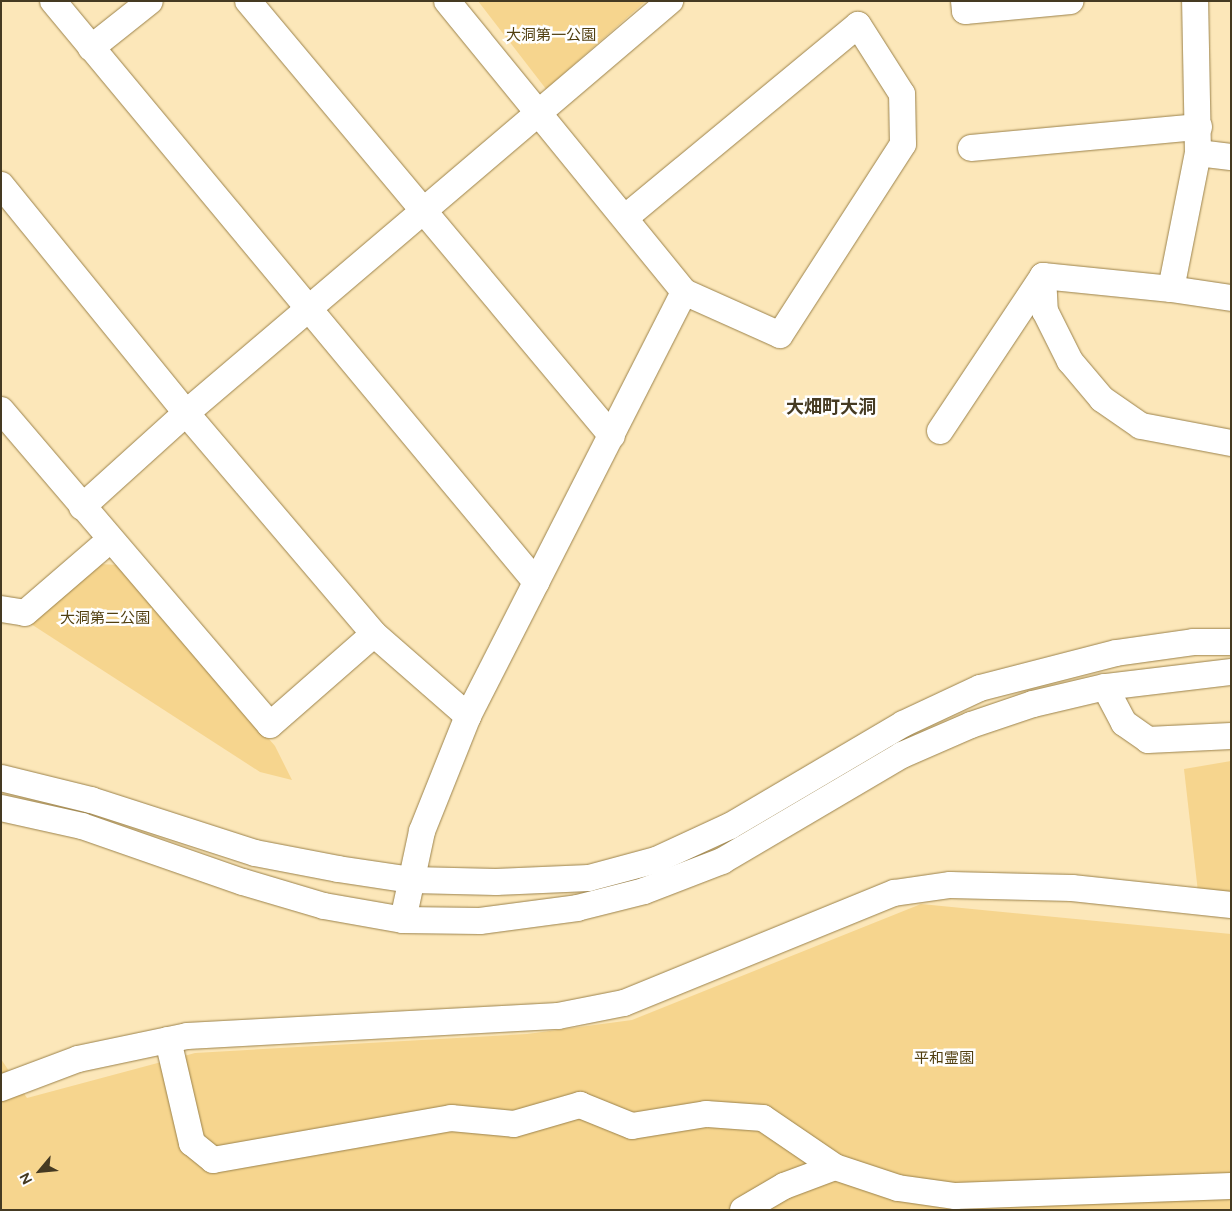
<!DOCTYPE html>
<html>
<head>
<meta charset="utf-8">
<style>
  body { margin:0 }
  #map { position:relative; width:1232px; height:1211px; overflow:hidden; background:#fce7b9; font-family:Figtree,"Noto Sans JP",sans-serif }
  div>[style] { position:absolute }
  .green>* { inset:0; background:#f6d58e }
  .roads { filter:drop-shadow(0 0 1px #9b824b) drop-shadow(0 0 1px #9b824b) }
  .minor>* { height:26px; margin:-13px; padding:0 13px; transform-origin:13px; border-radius:13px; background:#fff }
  span { translate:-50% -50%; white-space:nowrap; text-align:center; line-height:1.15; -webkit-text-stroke:5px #fff; paint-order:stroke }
  .park-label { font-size:15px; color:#513f10 }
  .quarter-label { font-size:18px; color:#453a22; font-weight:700 }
  .frame { position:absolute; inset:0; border:2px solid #453a22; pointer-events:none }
  .north { position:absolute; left:15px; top:1146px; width:50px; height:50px; -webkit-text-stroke:4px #fff; paint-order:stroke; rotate:242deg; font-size:14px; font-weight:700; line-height:20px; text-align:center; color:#453a22 }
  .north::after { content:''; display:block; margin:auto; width:18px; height:22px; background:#453a22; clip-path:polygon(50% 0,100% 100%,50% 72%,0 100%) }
</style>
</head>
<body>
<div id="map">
  <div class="green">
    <i style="clip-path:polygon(478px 1px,646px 1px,546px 89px)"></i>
    <i style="clip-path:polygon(98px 564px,120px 565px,275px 746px,292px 780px,260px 772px,31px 624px)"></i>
    <i style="clip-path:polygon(1231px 761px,1231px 897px,1198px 892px,1184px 769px)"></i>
    <i style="clip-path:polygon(921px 904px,1231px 934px,1231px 1210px,1px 1210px,1px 1059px,27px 1098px,195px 1053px,527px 1034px,632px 1020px)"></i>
  </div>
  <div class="roads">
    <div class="minor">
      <i style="left:53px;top:1px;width:756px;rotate:50.26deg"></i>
      <i style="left:248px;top:1px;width:567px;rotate:50.08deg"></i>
      <i style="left:447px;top:1px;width:375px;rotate:50.8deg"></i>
      <i style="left:684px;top:292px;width:105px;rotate:24.1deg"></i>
      <i style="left:780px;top:335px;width:227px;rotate:-57.2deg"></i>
      <i style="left:903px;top:144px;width:50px;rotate:-91.1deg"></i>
      <i style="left:902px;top:94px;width:82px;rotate:-122.5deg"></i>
      <i style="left:858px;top:25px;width:301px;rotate:140.4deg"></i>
      <i style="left:964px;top:1px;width:10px;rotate:84deg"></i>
      <i style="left:965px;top:11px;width:106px;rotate:-5.4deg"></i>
      <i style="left:91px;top:48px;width:75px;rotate:-38.5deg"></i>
      <i style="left:971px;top:148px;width:229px;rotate:-5.3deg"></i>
      <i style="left:1198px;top:153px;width:33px;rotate:7deg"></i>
      <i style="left:1px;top:185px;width:294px;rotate:50.9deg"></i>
      <i style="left:186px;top:413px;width:290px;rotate:49.6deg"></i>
      <i style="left:374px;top:634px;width:125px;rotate:41.1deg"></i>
      <i style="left:1043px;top:276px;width:35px;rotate:87deg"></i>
      <i style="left:1045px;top:311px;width:56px;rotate:63.4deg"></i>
      <i style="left:1070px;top:361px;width:50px;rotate:49.9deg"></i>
      <i style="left:1102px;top:399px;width:47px;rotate:34.7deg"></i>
      <i style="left:1141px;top:426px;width:92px;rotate:10.7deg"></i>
      <i style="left:1171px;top:289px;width:139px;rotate:-78.8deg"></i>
      <i style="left:1198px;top:153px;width:152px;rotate:-91.1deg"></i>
      <i style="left:1px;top:410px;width:414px;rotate:49.5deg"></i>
      <i style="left:270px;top:725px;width:138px;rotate:-41.2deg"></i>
      <i style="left:940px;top:431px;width:186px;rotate:-56.4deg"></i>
      <i style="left:1043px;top:276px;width:129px;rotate:5.8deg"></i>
      <i style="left:1171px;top:289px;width:61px;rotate:8.5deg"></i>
      <i style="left:82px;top:507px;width:140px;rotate:-42.1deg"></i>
      <i style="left:186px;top:413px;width:636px;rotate:-40.41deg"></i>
      <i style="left:1px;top:609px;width:24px;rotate:9deg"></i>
      <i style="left:25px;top:613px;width:112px;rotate:-40.7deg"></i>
      <i style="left:1105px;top:687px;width:41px;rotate:62.2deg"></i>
      <i style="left:1124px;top:723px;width:29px;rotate:35deg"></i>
      <i style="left:1148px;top:740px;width:83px;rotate:-2.8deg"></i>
      <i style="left:1px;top:778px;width:93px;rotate:13.7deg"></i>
      <i style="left:91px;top:800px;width:172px;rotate:17.9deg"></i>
      <i style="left:255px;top:853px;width:85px;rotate:10.9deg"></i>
      <i style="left:338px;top:869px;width:75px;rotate:8.5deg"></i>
      <i style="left:412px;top:880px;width:84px;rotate:1.4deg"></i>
      <i style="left:496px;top:882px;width:93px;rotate:-2.5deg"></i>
      <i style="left:589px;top:878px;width:69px;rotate:-15deg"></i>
      <i style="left:656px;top:860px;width:81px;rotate:-24.7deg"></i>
      <i style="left:730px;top:826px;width:201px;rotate:-30.5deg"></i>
      <i style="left:903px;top:724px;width:85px;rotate:-25.1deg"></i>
      <i style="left:980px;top:688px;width:140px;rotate:-14.4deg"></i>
      <i style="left:1116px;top:653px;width:78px;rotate:-8.1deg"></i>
      <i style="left:1193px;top:642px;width:38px"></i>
      <i style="left:1px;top:808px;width:83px;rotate:12.5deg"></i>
      <i style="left:82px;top:826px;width:170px;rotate:19.2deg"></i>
      <i style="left:243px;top:882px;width:84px;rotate:16.5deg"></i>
      <i style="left:324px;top:906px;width:80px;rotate:10deg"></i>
      <i style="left:403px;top:920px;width:77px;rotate:0.7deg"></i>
      <i style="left:480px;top:921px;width:98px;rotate:-7.6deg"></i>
      <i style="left:577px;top:908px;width:69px;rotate:-14.2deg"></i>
      <i style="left:644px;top:891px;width:84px;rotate:-21deg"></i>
      <i style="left:722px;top:861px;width:209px;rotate:-30.5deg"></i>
      <i style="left:902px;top:755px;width:75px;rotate:-23.5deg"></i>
      <i style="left:971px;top:725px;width:65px;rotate:-18.7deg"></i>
      <i style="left:1033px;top:704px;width:74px;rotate:-13.3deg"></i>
      <i style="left:1105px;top:687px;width:127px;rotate:-6.8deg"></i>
      <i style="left:403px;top:920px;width:91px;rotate:-77.9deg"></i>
      <i style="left:422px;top:831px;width:124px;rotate:-68.2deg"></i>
      <i style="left:468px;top:716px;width:476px;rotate:-63deg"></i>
      <i style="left:168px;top:1040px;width:106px;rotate:76.9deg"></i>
      <i style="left:192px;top:1143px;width:27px;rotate:39deg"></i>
      <i style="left:213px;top:1160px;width:242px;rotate:-10deg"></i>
      <i style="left:451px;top:1118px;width:63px;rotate:5.4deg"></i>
      <i style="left:514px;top:1124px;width:69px;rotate:-16.1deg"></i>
      <i style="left:580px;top:1105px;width:56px;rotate:22deg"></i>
      <i style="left:632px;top:1126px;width:75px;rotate:-9.2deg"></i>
      <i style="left:706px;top:1114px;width:57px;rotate:4deg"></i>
      <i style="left:763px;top:1118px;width:87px;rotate:34.2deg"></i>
      <i style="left:1px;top:1088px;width:82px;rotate:-20.6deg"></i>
      <i style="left:78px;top:1059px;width:111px;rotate:-11.9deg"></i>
      <i style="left:187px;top:1036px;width:372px;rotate:-3.1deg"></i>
      <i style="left:558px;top:1016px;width:67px;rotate:-11.1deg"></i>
      <i style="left:624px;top:1003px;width:292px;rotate:-22.2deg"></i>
      <i style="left:894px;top:893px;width:57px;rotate:-8.1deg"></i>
      <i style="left:950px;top:885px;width:122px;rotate:1.4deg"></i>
      <i style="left:1072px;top:888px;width:160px;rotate:6.1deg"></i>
      <i style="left:743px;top:1210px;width:48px;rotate:-30.3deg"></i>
      <i style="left:784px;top:1186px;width:54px;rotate:-20.4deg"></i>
      <i style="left:835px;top:1167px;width:66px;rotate:18.4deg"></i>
      <i style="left:898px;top:1188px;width:58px;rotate:8deg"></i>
      <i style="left:955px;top:1196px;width:276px;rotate:-2.1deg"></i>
    </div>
  </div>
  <div class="park-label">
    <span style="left:551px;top:36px">大洞第一公園</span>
    <span style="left:105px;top:619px">大洞第二公園</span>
    <span style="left:944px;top:1059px">平和霊園</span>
  </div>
  <div class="quarter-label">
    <span style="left:831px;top:407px">大畑町大洞</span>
  </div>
  <div class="frame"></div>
  <div class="north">N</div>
</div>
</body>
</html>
